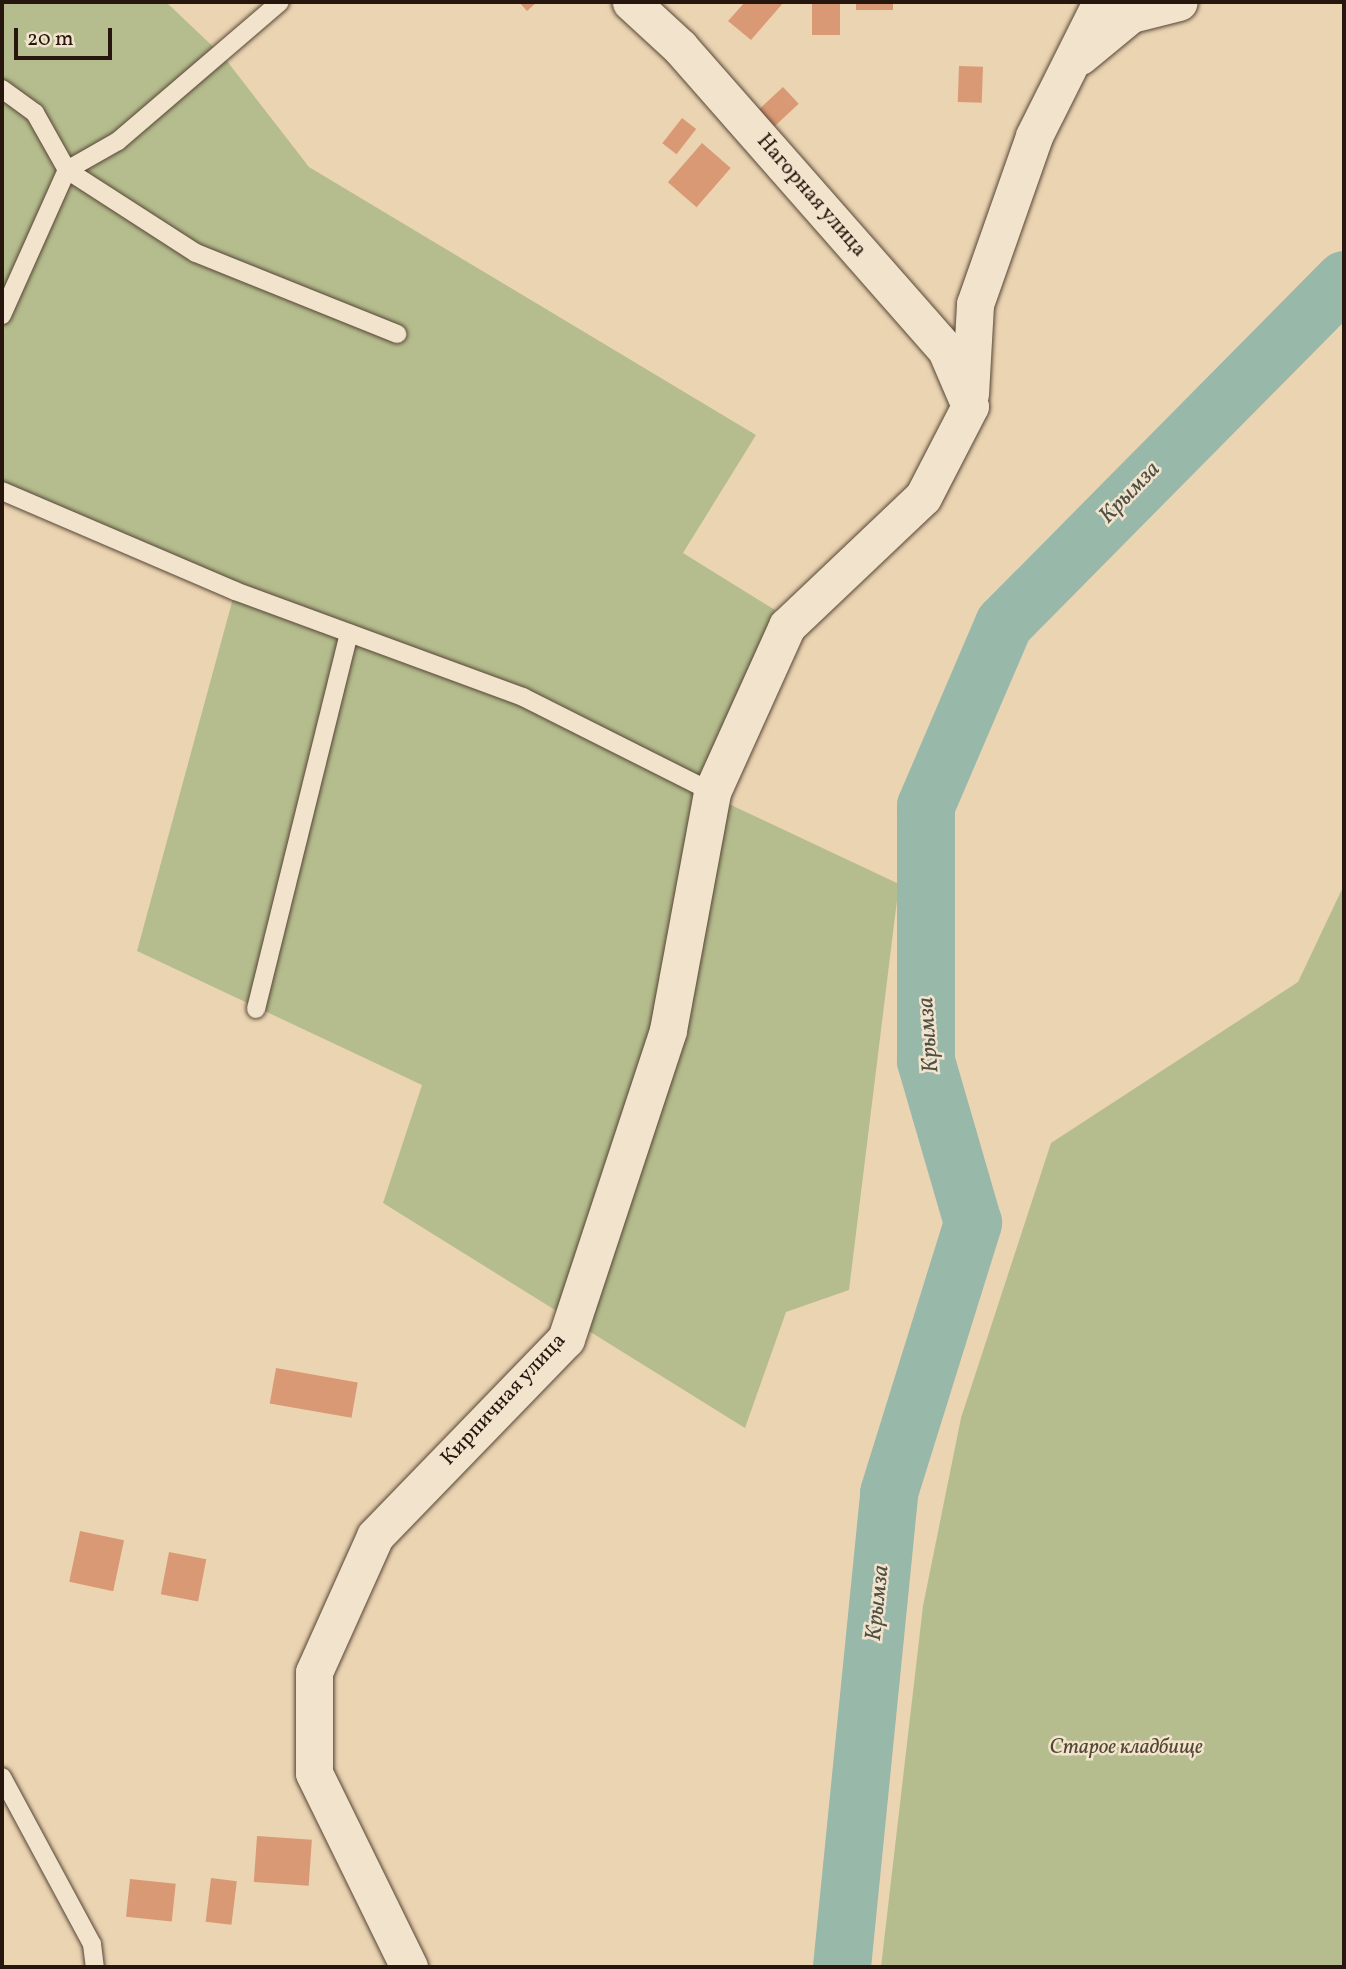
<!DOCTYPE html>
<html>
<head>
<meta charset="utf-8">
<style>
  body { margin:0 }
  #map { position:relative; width:1346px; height:1969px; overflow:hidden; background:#ebd4b2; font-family:Vollkorn,serif }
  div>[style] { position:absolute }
  .green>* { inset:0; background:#b5bd8e }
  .river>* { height:58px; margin:-29px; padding:0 29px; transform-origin:29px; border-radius:29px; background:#98b8aa }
  .building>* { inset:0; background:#da9975; transform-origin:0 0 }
  .roads { filter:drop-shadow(0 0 2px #574636) drop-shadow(0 0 2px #574636) }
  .service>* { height:18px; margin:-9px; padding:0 9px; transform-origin:9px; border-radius:9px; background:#f2e3cd }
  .minor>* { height:37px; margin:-18.5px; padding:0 18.5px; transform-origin:18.5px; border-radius:18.5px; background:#f2e3cd }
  span { translate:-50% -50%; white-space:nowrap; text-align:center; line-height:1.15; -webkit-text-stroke:5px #f2e3cd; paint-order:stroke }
  .street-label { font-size:21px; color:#26160d }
  .park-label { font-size:21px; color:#514834; font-style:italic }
  .water-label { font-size:23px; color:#4e4f44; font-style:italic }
  .frame { position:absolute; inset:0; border:4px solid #26160d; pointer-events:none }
  .scale { position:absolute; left:14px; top:28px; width:98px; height:32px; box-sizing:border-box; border:4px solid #26160d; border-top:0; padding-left:9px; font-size:21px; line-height:24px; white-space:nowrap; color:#26160d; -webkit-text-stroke:5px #f2e3cd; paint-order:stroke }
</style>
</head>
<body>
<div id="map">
  <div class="green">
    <i style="clip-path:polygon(2px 2px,166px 2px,223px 56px,309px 167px,756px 435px,683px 553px,775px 610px,695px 788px,899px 884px,849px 1290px,786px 1312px,745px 1428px,383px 1203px,422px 1085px,137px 951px,235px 591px,2px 491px)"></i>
    <i style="clip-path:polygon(1344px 885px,1344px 1967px,881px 1967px,923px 1606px,961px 1418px,1051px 1143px,1298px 982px)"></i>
  </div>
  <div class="river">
    <i style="left:842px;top:1967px;width:476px;rotate:-84.3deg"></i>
    <i style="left:889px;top:1493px;width:283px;rotate:-72.7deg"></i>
    <i style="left:973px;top:1223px;width:169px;rotate:-106.2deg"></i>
    <i style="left:926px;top:1061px;width:255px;rotate:-90deg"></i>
    <i style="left:926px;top:806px;width:198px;rotate:-66.8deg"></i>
    <i style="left:1004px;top:624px;width:484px;rotate:-45.3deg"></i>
  </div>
  <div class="building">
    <i style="clip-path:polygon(519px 2px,537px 2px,527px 11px)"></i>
    <i style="clip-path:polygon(745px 2px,784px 2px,751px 40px,728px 21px)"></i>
    <i style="left:812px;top:2px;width:28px;height:33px"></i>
    <i style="left:856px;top:2px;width:37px;height:8px"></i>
    <i style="left:959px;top:66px;width:24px;height:36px;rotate:2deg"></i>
    <i style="left:783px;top:87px;width:23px;height:34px;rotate:47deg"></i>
    <i style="left:682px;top:118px;width:18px;height:32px;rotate:38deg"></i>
    <i style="left:702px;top:143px;width:38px;height:52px;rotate:41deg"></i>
    <i style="left:276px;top:1368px;width:83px;height:36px;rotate:10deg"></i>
    <i style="left:80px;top:1531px;width:45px;height:52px;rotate:12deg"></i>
    <i style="left:169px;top:1552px;width:38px;height:43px;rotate:11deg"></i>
    <i style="left:257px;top:1836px;width:55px;height:46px;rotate:4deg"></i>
    <i style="left:211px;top:1878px;width:26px;height:44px;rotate:7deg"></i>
    <i style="left:130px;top:1879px;width:46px;height:38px;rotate:6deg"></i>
  </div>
  <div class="roads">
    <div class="service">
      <i style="left:2px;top:89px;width:41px;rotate:36deg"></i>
      <i style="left:35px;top:113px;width:65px;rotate:60.7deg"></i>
      <i style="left:67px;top:170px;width:153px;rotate:32.8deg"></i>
      <i style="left:196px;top:253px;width:217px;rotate:21.9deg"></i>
      <i style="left:2px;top:315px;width:159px;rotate:-65.9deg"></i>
      <i style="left:67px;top:170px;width:59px;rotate:-29.6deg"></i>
      <i style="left:118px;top:141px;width:213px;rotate:-40.6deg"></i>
      <i style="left:2px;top:491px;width:254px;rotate:23.2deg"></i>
      <i style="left:235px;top:591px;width:307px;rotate:20.2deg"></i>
      <i style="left:523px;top:697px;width:212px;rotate:26.7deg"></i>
      <i style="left:256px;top:1009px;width:387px;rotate:-76.1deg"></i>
      <i style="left:2px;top:1777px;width:190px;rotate:61.7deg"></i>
      <i style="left:92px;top:1944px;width:23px;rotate:83deg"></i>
    </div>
    <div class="minor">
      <i style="left:1080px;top:56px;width:66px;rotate:-39.5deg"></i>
      <i style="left:1131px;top:14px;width:49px;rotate:-14deg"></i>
      <i style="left:970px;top:394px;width:90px;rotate:-86.8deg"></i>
      <i style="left:975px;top:304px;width:178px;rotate:-70.6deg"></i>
      <i style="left:1034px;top:136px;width:150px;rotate:-63.4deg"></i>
      <i style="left:409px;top:1967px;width:216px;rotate:-116.1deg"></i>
      <i style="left:314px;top:1773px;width:101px;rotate:-90deg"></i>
      <i style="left:314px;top:1672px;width:149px;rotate:-65.8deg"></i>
      <i style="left:375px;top:1536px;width:274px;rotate:-45.9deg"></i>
      <i style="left:566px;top:1339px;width:325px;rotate:-71.7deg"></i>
      <i style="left:668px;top:1030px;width:242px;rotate:-79.5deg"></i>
      <i style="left:712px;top:792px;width:182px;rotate:-65.7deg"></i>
      <i style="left:787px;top:626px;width:187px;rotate:-43.5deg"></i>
      <i style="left:923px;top:497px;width:102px;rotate:-62.7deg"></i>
      <i style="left:970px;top:406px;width:61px;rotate:-113.2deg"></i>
      <i style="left:946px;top:350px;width:403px;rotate:-131.3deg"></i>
      <i style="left:680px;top:47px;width:67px;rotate:-137.4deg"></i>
    </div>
  </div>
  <div class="street-label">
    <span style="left:811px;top:196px;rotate:49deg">Нагорная улица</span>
    <span style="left:504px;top:1400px;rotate:-47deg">Кирпичная улица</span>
  </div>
  <div class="park-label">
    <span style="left:1126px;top:1748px">Старое кладбище</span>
  </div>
  <div class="water-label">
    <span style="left:1130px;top:493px;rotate:-46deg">Крымза</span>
    <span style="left:929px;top:1035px;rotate:-94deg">Крымза</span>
    <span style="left:878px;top:1603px;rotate:-84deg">Крымза</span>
  </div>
  <div class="frame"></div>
  <div class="scale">20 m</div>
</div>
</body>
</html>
